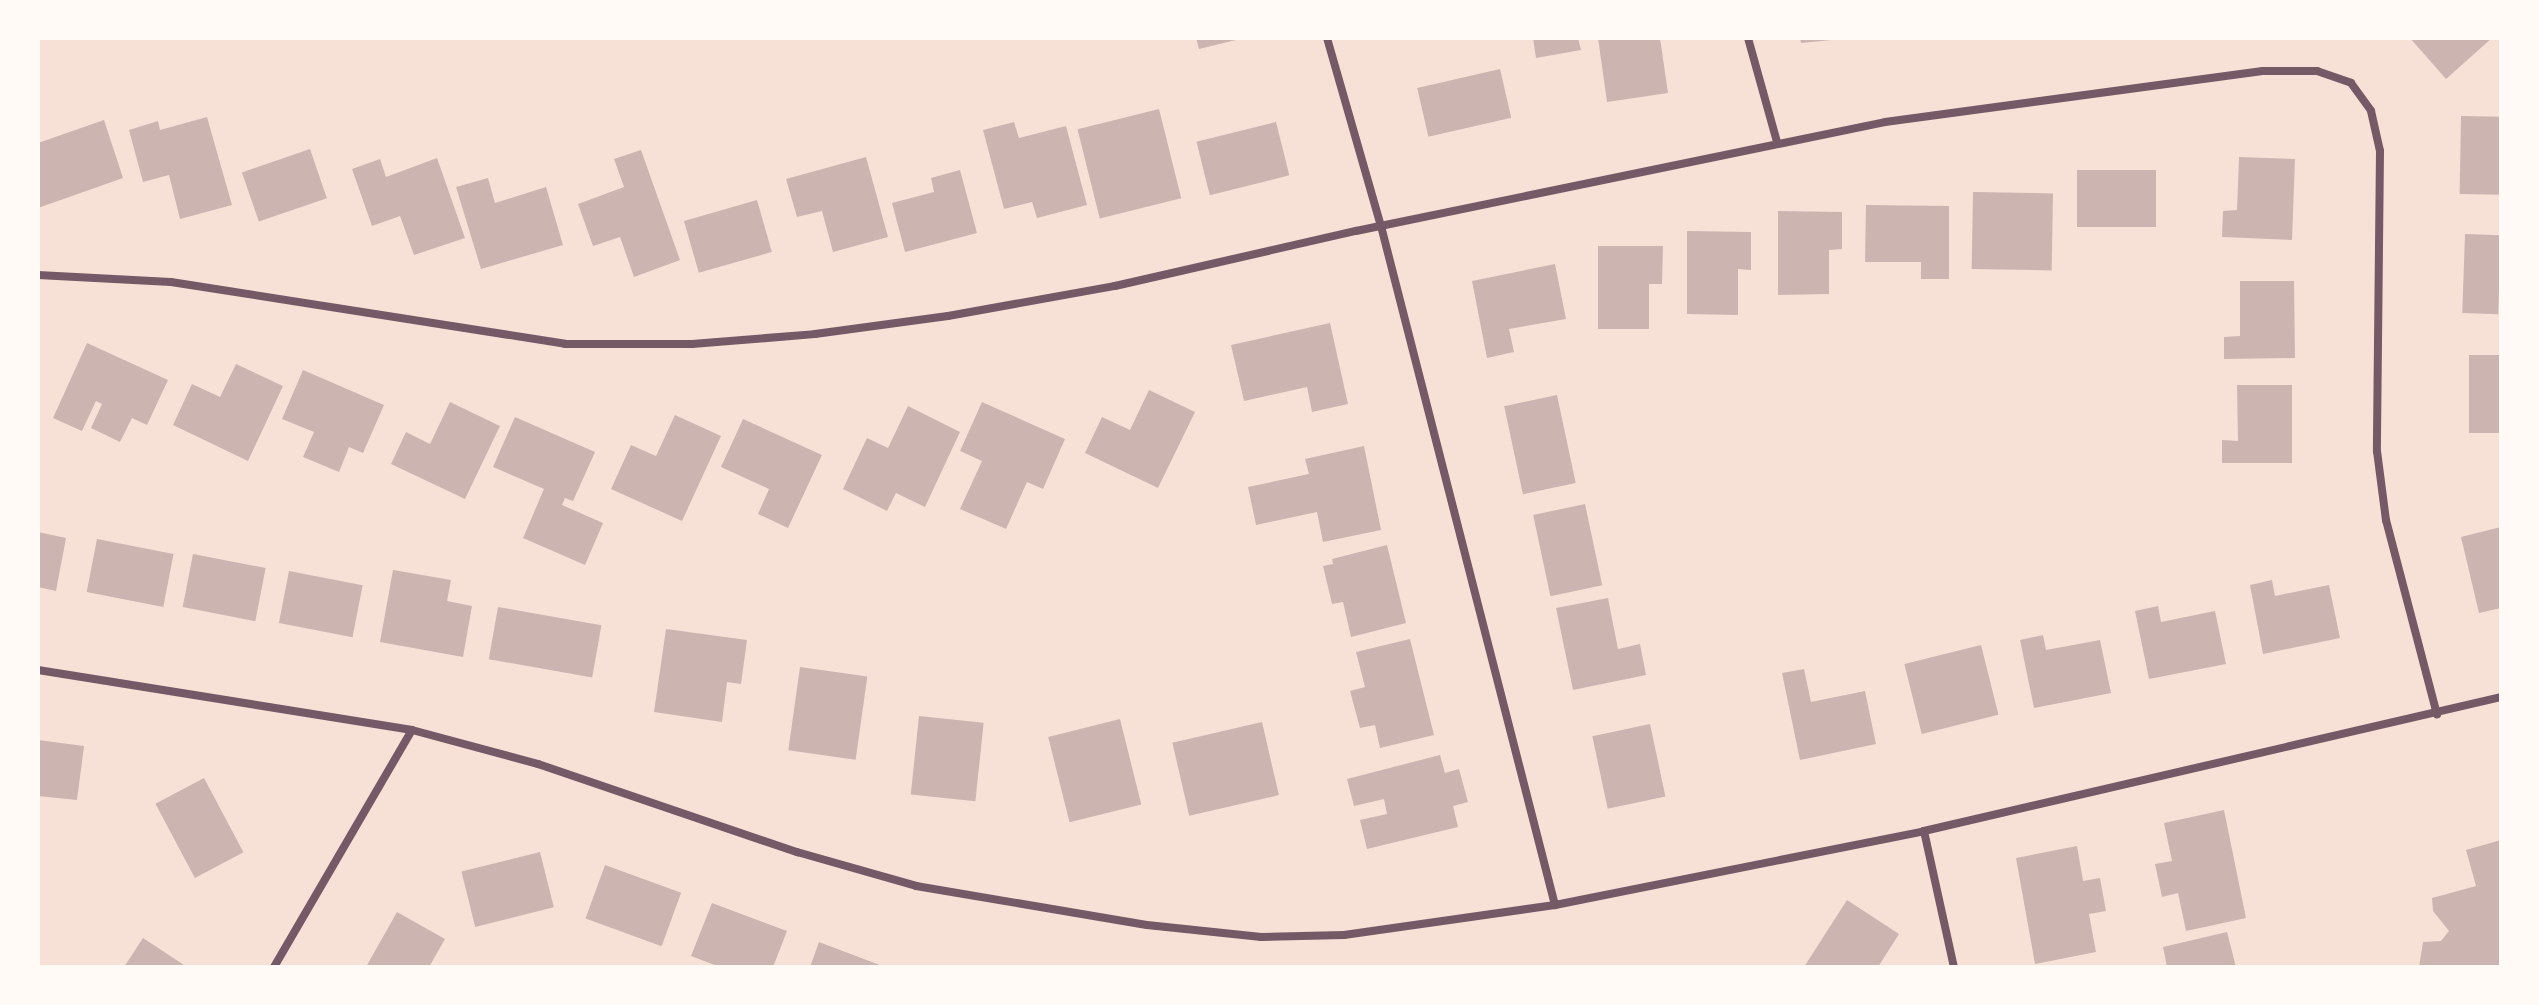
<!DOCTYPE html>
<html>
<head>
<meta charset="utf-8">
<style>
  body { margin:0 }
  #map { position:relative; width:2539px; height:1005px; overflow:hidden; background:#f7e1d7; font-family:Signika,sans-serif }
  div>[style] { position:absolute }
  .building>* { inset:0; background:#ccb4b1; transform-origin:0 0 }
  .minor>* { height:8px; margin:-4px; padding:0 4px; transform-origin:4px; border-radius:4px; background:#755966 }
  span { translate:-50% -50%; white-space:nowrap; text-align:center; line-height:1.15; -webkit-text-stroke:7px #fffaf5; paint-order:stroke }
  .frame { position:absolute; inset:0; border:40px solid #fffaf5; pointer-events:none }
</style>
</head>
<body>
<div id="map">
  <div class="building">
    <i style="clip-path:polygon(1196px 38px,1240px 38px,1240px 39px,1199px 49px)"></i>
    <i style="clip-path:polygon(1533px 38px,1578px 38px,1581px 50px,1536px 58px)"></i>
    <i style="clip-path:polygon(1598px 38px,1660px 38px,1668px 93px,1607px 102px)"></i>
    <i style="clip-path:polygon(1800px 38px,1832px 38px,1832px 40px,1801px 43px)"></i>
    <i style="clip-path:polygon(2410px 38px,2492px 38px,2446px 79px)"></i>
    <i style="left:1500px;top:69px;width:50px;height:85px;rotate:77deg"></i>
    <i style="left:1159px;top:109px;width:92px;height:84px;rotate:76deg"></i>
    <i style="left:2461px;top:116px;width:40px;height:78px;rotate:1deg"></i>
    <i style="clip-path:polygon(207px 117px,232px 205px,180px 219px,169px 175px,143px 182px,129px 130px,158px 121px,160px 130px)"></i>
    <i style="clip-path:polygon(104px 120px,123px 178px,38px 208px,38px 143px)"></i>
    <i style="clip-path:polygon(1014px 122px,1019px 138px,1066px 126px,1087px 205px,1037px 218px,1032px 202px,1004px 209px,983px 130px)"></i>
    <i style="left:1276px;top:122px;width:55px;height:82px;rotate:76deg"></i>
    <i style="left:310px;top:149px;width:52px;height:72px;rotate:71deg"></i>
    <i style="clip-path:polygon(641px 150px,680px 260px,634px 277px,620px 237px,593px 246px,578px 204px,624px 187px,614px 159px)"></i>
    <i style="clip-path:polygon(866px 157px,888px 237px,833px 252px,822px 211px,797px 217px,786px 179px)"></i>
    <i style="clip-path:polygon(2239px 157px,2295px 159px,2292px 240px,2222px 237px,2223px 211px,2237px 210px)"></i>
    <i style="clip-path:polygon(437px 158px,465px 238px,414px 255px,400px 216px,372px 226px,352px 169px,380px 159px,386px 177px)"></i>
    <i style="clip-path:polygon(960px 170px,977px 233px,905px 252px,892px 203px,934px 192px,931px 178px)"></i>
    <i style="left:2077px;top:170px;width:79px;height:57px"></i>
    <i style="clip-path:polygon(488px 178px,495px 203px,546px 187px,563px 245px,481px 269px,456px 187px)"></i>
    <i style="left:1973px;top:192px;width:80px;height:77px;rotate:1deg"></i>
    <i style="left:757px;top:200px;width:54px;height:76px;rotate:74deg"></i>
    <i style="clip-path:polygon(1866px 205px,1949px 206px,1949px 279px,1921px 279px,1921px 262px,1865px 262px)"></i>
    <i style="clip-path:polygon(1778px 211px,1842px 212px,1842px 249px,1829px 250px,1829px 294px,1778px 295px)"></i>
    <i style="clip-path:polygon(1687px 231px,1751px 232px,1751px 270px,1738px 269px,1738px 315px,1687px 314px)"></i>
    <i style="left:2465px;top:234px;width:36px;height:79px;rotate:2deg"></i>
    <i style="clip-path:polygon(1598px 246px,1663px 246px,1662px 284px,1649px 284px,1649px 329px,1598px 329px)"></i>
    <i style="clip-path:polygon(1555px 264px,1566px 319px,1509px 329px,1514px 352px,1487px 358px,1472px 281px)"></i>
    <i style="clip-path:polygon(2240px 281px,2294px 281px,2295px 358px,2224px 359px,2224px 337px,2240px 336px)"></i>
    <i style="clip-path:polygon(1330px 323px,1348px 404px,1312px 412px,1307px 387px,1244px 401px,1231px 345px)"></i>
    <i style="clip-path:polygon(87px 343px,168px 380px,147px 425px,132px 418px,120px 442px,91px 428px,102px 404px,96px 401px,82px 431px,53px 418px)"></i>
    <i style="left:2469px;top:355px;width:32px;height:78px"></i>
    <i style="clip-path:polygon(236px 364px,283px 386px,248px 461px,173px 425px,192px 384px,220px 397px)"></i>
    <i style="clip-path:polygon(303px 370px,384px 405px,363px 453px,349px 447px,339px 472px,303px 457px,314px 432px,282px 419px)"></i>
    <i style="clip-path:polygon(2237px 385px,2292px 385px,2292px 463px,2222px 463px,2222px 440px,2238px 441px)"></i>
    <i style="clip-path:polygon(1149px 390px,1195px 412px,1158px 488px,1085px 453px,1102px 417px,1130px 430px)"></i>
    <i style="left:1557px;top:395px;width:90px;height:54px;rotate:78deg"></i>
    <i style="clip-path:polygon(450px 402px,500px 426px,465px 499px,391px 464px,406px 432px,430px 444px)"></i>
    <i style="clip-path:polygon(982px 402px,1065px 439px,1043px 489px,1027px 482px,1006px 529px,960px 509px,982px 461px,960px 451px)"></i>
    <i style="clip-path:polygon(908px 406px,960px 432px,925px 507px,896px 493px,887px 511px,843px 489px,867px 438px,888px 448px)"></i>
    <i style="clip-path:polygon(675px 415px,721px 436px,682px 521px,611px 489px,631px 445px,656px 456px)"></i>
    <i style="clip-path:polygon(515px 417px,595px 452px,573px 501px,565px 498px,562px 505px,603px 523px,585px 565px,523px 538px,544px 489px,493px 467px)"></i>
    <i style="clip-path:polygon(743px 419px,822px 455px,788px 528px,758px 514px,769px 489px,721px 467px)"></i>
    <i style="clip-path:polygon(1364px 446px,1381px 530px,1323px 542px,1317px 512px,1256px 525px,1248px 487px,1309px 474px,1305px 459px)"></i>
    <i style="left:1585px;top:504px;width:83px;height:53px;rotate:78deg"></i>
    <i style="clip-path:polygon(2501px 527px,2501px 608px,2479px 613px,2461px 537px)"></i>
    <i style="clip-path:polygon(38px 532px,66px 538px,56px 591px,38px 587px)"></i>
    <i style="left:97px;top:539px;width:78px;height:54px;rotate:11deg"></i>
    <i style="clip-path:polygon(1387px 545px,1406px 623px,1351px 637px,1343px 602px,1332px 604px,1323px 566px,1333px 564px,1332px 559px)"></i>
    <i style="left:193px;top:554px;width:74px;height:54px;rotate:11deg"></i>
    <i style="clip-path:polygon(393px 570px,451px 580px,447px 601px,472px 606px,463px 657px,380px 642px)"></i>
    <i style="left:289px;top:571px;width:75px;height:53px;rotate:11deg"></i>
    <i style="clip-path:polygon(2272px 580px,2275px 596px,2329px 585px,2340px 638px,2263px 654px,2250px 585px)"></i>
    <i style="clip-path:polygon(1608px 598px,1618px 649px,1640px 644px,1646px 675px,1573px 690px,1556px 608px)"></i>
    <i style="clip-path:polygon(2158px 606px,2161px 622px,2215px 611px,2226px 664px,2149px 679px,2135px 611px)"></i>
    <i style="left:498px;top:607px;width:105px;height:53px;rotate:10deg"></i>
    <i style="clip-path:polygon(666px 629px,747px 640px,741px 684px,727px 682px,722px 722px,654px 712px)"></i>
    <i style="clip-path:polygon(2043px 635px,2046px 650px,2100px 640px,2111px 693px,2034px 708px,2020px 640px)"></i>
    <i style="clip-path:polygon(1410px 639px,1434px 735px,1380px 748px,1375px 725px,1360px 728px,1350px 691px,1365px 687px,1356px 652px)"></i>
    <i style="left:1981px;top:645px;width:72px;height:79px;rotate:76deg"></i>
    <i style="left:800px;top:667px;width:68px;height:84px;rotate:8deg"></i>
    <i style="clip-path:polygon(1804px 669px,1811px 702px,1865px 691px,1876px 744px,1800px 760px,1782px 673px)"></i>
    <i style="left:919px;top:716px;width:65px;height:79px;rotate:6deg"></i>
    <i style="left:1120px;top:719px;width:88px;height:74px;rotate:76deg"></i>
    <i style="left:1262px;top:722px;width:75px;height:92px;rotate:77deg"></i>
    <i style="left:1650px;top:724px;width:74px;height:59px;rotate:78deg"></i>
    <i style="clip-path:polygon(38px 740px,84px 746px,77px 800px,38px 796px)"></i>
    <i style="clip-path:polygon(1440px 755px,1445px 773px,1459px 769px,1468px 802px,1453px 806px,1458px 827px,1367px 849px,1360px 820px,1387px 814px,1384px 799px,1354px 806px,1347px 779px)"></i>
    <i style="left:204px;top:778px;width:84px;height:55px;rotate:62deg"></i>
    <i style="clip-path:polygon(2224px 810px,2246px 918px,2186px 931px,2178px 893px,2162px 897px,2155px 864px,2172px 861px,2164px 823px)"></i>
    <i style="clip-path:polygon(2501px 840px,2501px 967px,2419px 967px,2423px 942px,2441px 941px,2449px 931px,2433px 911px,2432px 898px,2476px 886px,2466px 850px)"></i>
    <i style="clip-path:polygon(2077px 846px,2083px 881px,2100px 878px,2106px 911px,2089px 914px,2096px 952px,2035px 964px,2016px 858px)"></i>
    <i style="left:540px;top:852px;width:57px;height:81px;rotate:76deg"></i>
    <i style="left:605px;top:865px;width:81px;height:57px;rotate:20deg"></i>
    <i style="clip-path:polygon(1847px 900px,1899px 934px,1878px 967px,1804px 967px)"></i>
    <i style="clip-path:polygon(712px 903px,787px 931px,773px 967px,720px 967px,691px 956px)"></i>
    <i style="clip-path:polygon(397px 912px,445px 939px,429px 967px,366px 967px)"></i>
    <i style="clip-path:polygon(2227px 932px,2236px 967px,2167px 967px,2163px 947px)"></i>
    <i style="clip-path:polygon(143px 938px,187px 967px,124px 967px)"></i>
    <i style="clip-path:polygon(819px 942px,885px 967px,810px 967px)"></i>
  </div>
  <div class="minor">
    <i style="left:1327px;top:38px;width:196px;rotate:74deg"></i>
    <i style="left:1381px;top:226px;width:701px;rotate:75.63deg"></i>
    <i style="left:1748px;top:38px;width:108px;rotate:74.4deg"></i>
    <i style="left:38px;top:275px;width:133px;rotate:3deg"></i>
    <i style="left:171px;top:282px;width:399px;rotate:8.9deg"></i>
    <i style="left:565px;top:344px;width:127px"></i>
    <i style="left:692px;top:344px;width:123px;rotate:-4.6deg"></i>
    <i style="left:815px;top:334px;width:134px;rotate:-7.7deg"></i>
    <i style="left:948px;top:316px;width:170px;rotate:-10.2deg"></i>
    <i style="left:1115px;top:286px;width:247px;rotate:-12.9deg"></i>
    <i style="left:1356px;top:231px;width:540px;rotate:-11.64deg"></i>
    <i style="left:1885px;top:122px;width:381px;rotate:-7.7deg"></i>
    <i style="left:2263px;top:71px;width:54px"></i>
    <i style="left:2317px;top:71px;width:36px;rotate:19deg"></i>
    <i style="left:2351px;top:83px;width:34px;rotate:54deg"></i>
    <i style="left:2371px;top:111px;width:41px;rotate:77.3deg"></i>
    <i style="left:2380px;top:151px;width:300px;rotate:90.6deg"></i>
    <i style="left:2377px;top:451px;width:70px;rotate:82.6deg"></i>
    <i style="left:2386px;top:520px;width:201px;rotate:75.3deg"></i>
    <i style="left:38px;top:670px;width:379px;rotate:9.1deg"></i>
    <i style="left:412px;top:730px;width:131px;rotate:15.1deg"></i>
    <i style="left:538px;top:764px;width:274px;rotate:18.8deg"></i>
    <i style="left:797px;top:852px;width:124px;rotate:15.9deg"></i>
    <i style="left:916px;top:886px;width:234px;rotate:9.6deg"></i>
    <i style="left:1147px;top:925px;width:115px;rotate:6deg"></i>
    <i style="left:1261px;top:937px;width:83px;rotate:-1.4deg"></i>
    <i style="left:1344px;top:935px;width:213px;rotate:-8.1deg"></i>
    <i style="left:1555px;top:905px;width:376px;rotate:-11.3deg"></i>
    <i style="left:1924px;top:831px;width:592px;rotate:-13.07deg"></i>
    <i style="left:1924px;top:831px;width:139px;rotate:77.6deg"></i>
    <i style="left:274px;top:967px;width:274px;rotate:-59.8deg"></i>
  </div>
  <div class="frame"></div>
</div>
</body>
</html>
